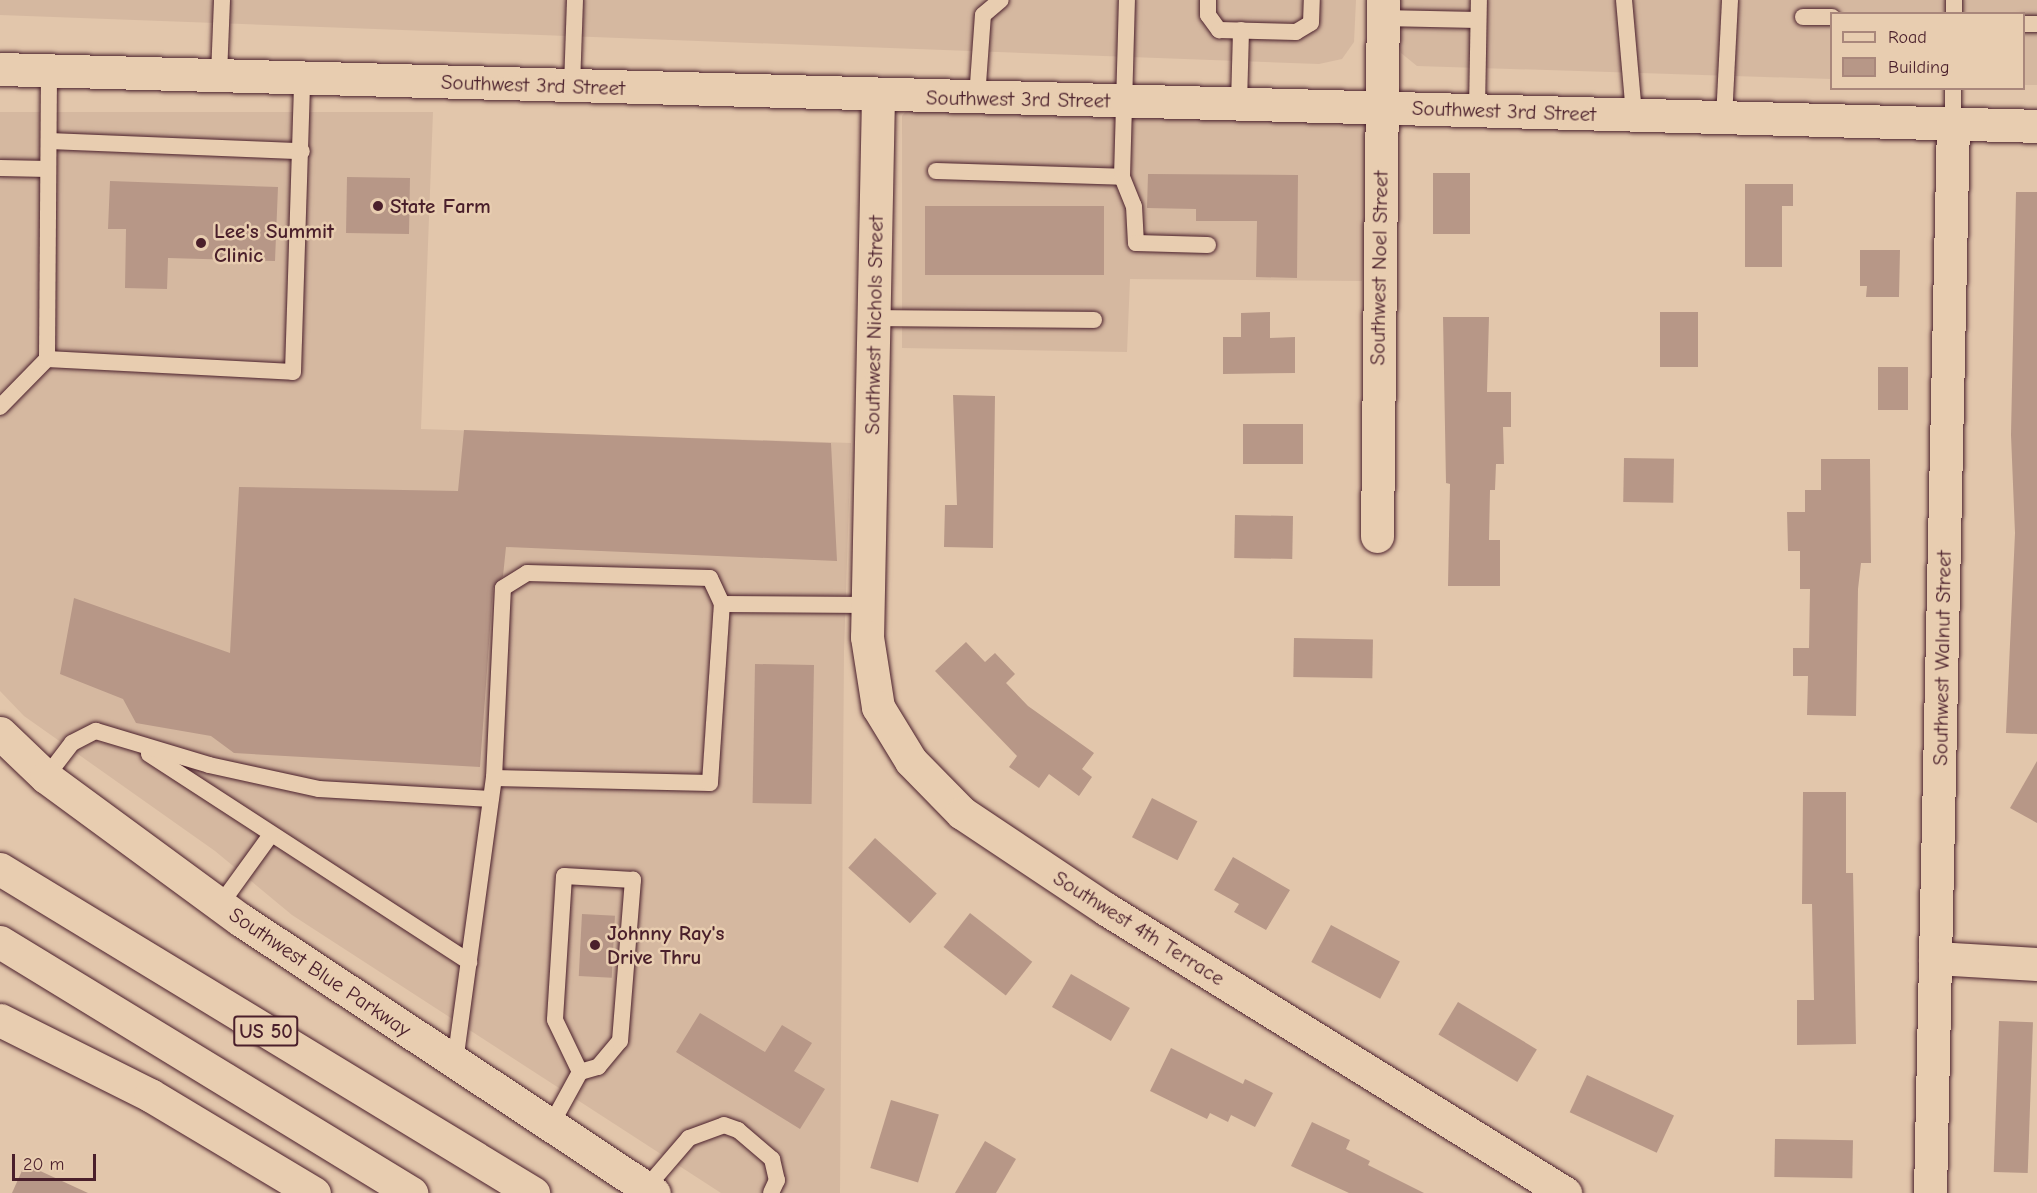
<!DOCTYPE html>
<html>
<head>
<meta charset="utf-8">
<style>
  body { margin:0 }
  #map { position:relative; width:2037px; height:1193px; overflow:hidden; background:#e2c6ab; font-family:"Comic Neue",sans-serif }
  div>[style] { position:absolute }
  .built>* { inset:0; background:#d5b8a0 }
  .building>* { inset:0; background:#b79787; transform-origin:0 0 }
  .roads { filter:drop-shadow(0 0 2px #4a1f2b) drop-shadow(0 0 2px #4a1f2b) }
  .lane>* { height:16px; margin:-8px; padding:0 8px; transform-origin:8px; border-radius:8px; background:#e8cdb0 }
  .street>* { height:33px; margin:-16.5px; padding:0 16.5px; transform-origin:16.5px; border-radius:16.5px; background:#e8cdb0 }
  .secondary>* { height:33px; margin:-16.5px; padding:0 16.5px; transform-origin:16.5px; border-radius:16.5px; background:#e8cdb0 }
  .highway>* { height:33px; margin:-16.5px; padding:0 16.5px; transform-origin:16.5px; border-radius:16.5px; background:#e8cdb0 }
  .dots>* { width:16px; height:16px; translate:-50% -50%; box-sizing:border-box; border:3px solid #e8cdb0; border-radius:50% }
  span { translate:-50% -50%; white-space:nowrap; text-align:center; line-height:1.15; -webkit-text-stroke:5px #e8cdb0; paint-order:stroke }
  .shield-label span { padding:2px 4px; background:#e8cdb0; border:2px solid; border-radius:4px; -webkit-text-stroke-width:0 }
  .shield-label { font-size:20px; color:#4a1f2b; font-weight:700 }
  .street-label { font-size:21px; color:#4a1f2b }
  .poi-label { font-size:21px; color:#4a1f2b; font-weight:700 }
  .left { translate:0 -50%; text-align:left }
  .legend { position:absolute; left:1830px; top:12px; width:195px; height:78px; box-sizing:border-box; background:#e8cdb0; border:2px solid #a9877b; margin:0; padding:8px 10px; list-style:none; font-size:18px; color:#4a1f2b }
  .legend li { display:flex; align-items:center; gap:12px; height:30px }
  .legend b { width:30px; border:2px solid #a9877b }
  .scale { position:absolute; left:12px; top:1154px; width:84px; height:27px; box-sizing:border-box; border:3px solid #4a1f2b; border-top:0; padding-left:8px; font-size:18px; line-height:21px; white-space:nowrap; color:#4a1f2b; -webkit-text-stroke:4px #e8cdb0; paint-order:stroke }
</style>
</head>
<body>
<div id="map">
  <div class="built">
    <i style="clip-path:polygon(0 0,1356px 0,1354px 42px,1342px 59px,1319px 64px,0 15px)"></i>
    <i style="clip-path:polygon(1391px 0,2037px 0,2037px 85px,2024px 85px,2024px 14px,1832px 14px,1831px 79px,1417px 66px,1401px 53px,1391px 31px)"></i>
    <i style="clip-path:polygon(914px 102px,1367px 116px,1371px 139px,1362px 281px,1130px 279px,1127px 352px,902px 348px,902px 116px)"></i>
    <i style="clip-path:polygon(0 112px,433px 112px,421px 429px,851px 443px,844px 651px,840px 1193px,721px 1193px,292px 915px,215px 851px,24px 716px,0 691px)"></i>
  </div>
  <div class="building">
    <i style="left:1433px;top:173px;width:37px;height:61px"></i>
    <i style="clip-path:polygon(1148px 174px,1298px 175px,1297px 278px,1256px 277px,1257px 221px,1196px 221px,1196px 209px,1147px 208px)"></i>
    <i style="left:347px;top:177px;width:63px;height:56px;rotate:1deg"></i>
    <i style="clip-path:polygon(110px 181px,278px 187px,275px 261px,168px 258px,167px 289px,125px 288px,126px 229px,108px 229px)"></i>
    <i style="clip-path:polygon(1745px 184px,1793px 184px,1793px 206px,1782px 206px,1782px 267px,1745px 267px)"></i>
    <i style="clip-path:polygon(2016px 192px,2037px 192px,2037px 734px,2006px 733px,2015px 533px,2011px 435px)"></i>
    <i style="left:925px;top:206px;width:179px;height:69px"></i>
    <i style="clip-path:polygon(1860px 250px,1900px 250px,1899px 297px,1866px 297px,1867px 286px,1860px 286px)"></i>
    <i style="clip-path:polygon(1270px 312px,1270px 338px,1295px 337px,1295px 373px,1223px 374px,1223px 337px,1241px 337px,1241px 313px)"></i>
    <i style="left:1660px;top:312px;width:38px;height:55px"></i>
    <i style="clip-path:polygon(1443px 317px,1489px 317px,1487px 392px,1511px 392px,1511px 427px,1503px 427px,1504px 464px,1496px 464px,1495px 490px,1490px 490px,1489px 540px,1500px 540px,1500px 586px,1448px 586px,1450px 484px,1446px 483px)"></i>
    <i style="left:1878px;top:367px;width:30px;height:43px"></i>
    <i style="clip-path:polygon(953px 395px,995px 396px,993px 548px,944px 547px,945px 505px,957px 505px)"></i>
    <i style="left:1243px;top:424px;width:60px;height:40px"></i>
    <i style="clip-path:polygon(464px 430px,831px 443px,837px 561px,506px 547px,503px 576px,493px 588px,480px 767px,234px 753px,211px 736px,136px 723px,123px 699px,60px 674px,74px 598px,230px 653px,239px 487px,458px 491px)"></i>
    <i style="left:1624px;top:458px;width:50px;height:44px;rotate:1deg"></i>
    <i style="clip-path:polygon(1821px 459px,1870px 459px,1871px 563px,1861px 563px,1858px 589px,1856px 716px,1807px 715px,1808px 676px,1793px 676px,1793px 648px,1809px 648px,1810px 589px,1800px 589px,1800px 551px,1788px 551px,1787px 512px,1805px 512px,1805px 490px,1821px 490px)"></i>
    <i style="left:1235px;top:515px;width:58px;height:43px;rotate:1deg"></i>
    <i style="left:1294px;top:638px;width:79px;height:39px;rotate:1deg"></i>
    <i style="clip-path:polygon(966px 642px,985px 662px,995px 653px,1015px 674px,1006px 683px,1028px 706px,1094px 753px,1082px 769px,1092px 777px,1079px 796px,1049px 774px,1039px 788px,1009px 767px,1017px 756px,935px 671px)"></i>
    <i style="left:755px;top:664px;width:59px;height:139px;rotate:1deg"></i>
    <i style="clip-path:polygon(2037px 761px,2037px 823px,2010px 808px)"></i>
    <i style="clip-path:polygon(1803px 792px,1846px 792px,1846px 873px,1853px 873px,1856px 1044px,1797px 1045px,1797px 1000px,1814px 1000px,1812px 904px,1802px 904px)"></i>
    <i style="left:1152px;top:798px;width:51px;height:44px;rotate:27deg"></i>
    <i style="left:875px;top:838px;width:83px;height:40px;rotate:42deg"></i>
    <i style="clip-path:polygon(1233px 857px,1290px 890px,1266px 930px,1234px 912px,1239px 904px,1214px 890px)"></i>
    <i style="left:970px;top:913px;width:79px;height:43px;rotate:38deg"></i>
    <i style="left:582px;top:914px;width:33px;height:62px;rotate:3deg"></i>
    <i style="left:1331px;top:925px;width:78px;height:42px;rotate:28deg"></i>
    <i style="left:1071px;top:974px;width:68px;height:38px;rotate:30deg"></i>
    <i style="left:1458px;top:1002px;width:92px;height:38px;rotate:31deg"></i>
    <i style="clip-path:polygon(700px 1013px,765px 1052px,782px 1025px,812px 1043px,794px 1071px,825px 1089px,800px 1129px,676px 1052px)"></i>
    <i style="left:1999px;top:1021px;width:34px;height:151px;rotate:2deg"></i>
    <i style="clip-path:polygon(1171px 1048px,1243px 1084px,1245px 1079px,1273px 1093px,1255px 1127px,1231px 1115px,1228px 1122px,1210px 1113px,1207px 1119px,1150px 1091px)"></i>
    <i style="left:1587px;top:1075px;width:96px;height:41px;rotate:25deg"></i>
    <i style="left:891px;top:1100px;width:50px;height:71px;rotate:17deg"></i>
    <i style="clip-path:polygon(1312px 1122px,1350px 1140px,1346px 1149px,1370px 1161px,1368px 1165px,1424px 1193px,1349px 1193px,1291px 1166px)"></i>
    <i style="left:1775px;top:1139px;width:78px;height:38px;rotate:1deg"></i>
    <i style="clip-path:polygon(985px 1141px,1016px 1159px,996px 1193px,955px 1193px)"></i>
    <i style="clip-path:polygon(25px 1164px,88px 1193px,12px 1193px)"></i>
  </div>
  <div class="roads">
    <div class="lane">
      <i style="left:1208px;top:0;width:15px;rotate:90deg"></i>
      <i style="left:1208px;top:15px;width:19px;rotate:54deg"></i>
      <i style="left:1219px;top:30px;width:77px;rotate:1.5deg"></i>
      <i style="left:1296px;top:32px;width:17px;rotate:-31deg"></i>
      <i style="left:1311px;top:23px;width:23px;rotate:-88deg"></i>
      <i style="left:1624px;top:0;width:115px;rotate:85deg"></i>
      <i style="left:1954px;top:14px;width:14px;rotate:-90deg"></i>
      <i style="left:1803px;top:17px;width:29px"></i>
      <i style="left:1382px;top:18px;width:96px;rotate:1.2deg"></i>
      <i style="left:2024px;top:24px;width:13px"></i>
      <i style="left:219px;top:75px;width:75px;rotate:-87.7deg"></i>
      <i style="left:572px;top:86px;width:86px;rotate:-88deg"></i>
      <i style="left:977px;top:98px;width:83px;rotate:-85.9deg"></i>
      <i style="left:983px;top:15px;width:23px;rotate:-40deg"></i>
      <i style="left:1239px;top:103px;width:73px;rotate:-88.4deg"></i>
      <i style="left:1477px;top:110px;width:110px;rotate:-89deg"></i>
      <i style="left:1724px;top:119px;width:119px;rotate:-87.1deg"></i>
      <i style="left:1953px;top:124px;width:36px;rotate:-90deg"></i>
      <i style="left:49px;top:141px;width:253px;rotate:2.3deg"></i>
      <i style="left:0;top:168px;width:48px;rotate:1.2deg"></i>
      <i style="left:936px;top:171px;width:186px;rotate:1.8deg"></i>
      <i style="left:1122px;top:177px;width:177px;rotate:-88.4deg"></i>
      <i style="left:1122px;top:177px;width:31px;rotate:68deg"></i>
      <i style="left:1134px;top:206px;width:37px;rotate:87deg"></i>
      <i style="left:1136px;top:243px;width:72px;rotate:1.6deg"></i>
      <i style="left:875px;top:318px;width:219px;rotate:0.5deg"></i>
      <i style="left:47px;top:359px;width:246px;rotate:3deg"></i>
      <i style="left:293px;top:372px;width:294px;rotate:-88.2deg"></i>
      <i style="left:0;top:407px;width:67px;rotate:-45.6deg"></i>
      <i style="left:47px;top:359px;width:289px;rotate:-89.6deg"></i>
      <i style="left:149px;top:754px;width:382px;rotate:33deg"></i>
      <i style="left:46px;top:777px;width:43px;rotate:-52.6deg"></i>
      <i style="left:72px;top:743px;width:27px;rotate:-27deg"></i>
      <i style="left:96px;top:731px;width:118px;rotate:16.7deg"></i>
      <i style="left:209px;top:765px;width:113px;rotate:12.3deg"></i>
      <i style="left:319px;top:789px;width:172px;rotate:3.3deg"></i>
      <i style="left:494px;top:778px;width:216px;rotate:1.3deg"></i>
      <i style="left:710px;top:783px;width:179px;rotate:-86.2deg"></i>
      <i style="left:220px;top:905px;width:85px;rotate:-54.1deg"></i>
      <i style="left:455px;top:1062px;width:287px;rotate:-82.2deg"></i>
      <i style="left:494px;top:778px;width:190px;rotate:-87.3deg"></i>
      <i style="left:503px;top:588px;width:28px;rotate:-32deg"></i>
      <i style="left:527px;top:573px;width:183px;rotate:1.6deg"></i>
      <i style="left:710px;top:578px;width:29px;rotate:65deg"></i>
      <i style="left:722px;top:604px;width:146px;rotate:0.4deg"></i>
      <i style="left:551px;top:1125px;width:60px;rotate:-61.3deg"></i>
      <i style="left:580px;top:1072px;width:19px;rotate:-16deg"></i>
      <i style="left:598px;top:1067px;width:34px;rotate:-50deg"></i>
      <i style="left:620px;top:1041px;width:162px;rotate:-85.4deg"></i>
      <i style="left:633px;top:880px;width:69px;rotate:-176.7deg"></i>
      <i style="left:564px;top:876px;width:144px;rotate:93.6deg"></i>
      <i style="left:555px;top:1020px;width:58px;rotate:64.3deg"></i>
      <i style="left:646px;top:1188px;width:66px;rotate:-49.3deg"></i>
      <i style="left:689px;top:1138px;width:37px;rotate:-20deg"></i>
      <i style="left:724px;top:1125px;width:15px;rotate:20deg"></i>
      <i style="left:738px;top:1130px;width:45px;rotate:40.5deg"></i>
      <i style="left:772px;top:1159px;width:22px;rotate:77deg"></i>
      <i style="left:777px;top:1180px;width:14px;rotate:115deg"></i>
    </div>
    <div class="street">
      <i style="left:878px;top:96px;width:541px;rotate:91.16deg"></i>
      <i style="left:867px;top:637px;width:71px;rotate:81.1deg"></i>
      <i style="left:878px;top:707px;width:63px;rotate:58.6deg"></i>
      <i style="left:911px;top:761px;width:73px;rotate:45.6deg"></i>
      <i style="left:962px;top:813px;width:173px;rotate:33.7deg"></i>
      <i style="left:1106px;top:909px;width:540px;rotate:31.75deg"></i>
      <i style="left:1377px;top:536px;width:536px;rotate:-89.36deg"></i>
      <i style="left:1935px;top:958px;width:102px;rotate:3.4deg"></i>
      <i style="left:1930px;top:1193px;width:1069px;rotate:-88.77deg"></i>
    </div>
    <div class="secondary">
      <i style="left:0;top:69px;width:2038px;rotate:1.6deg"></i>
      <i style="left:0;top:733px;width:64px;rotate:43.7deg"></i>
      <i style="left:46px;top:777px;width:242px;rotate:36.3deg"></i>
      <i style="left:241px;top:920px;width:495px;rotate:33.5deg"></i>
      <i style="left:0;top:1020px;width:168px;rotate:26.6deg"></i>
      <i style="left:150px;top:1095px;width:191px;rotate:30.9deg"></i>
    </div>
    <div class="highway">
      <i style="left:0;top:869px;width:624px;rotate:31.29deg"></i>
      <i style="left:0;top:942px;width:482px;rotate:31.4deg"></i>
    </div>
  </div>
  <div class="dots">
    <i style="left:378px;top:206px;background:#4a1f2b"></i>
    <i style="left:201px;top:243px;background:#4a1f2b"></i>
    <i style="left:595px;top:945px;background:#4a1f2b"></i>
  </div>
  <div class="shield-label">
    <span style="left:266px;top:1031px">US 50</span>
  </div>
  <div class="street-label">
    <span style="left:533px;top:85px;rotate:2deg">Southwest 3rd Street</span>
    <span style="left:1018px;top:99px;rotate:1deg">Southwest 3rd Street</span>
    <span style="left:1504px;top:111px;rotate:2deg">Southwest 3rd Street</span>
    <span style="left:1379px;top:268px;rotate:-89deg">Southwest Noel Street</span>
    <span style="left:874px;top:325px;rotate:-89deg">Southwest Nichols Street</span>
    <span style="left:1942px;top:658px;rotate:-89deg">Southwest Walnut Street</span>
    <span style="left:1139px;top:928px;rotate:32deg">Southwest 4th Terrace</span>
    <span style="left:320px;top:972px;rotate:34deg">Southwest Blue Parkway</span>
  </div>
  <div class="poi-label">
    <span class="left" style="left:390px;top:206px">State Farm</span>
    <span class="left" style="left:214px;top:243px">Lee's Summit<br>Clinic</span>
    <span class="left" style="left:607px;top:945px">Johnny Ray's<br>Drive Thru</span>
  </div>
  <ul class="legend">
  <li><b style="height:8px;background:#e8cdb0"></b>Road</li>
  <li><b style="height:16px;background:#b79787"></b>Building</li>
  </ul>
  <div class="scale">20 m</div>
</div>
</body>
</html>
